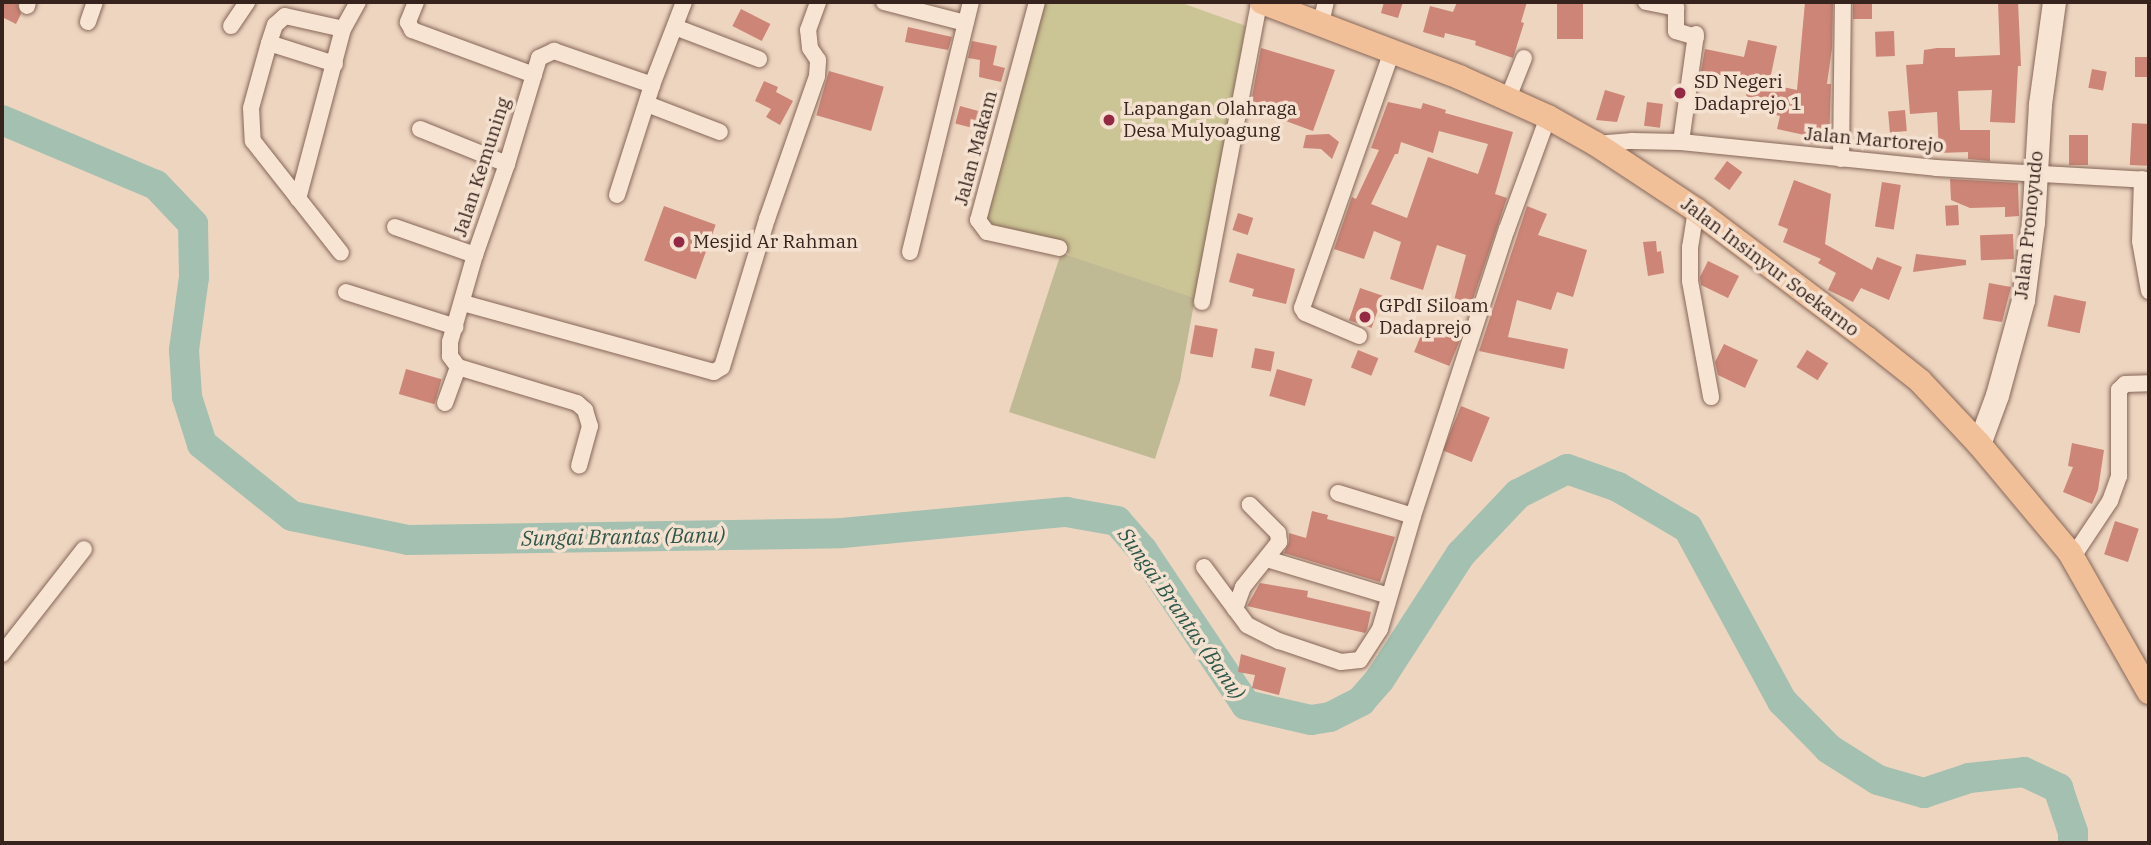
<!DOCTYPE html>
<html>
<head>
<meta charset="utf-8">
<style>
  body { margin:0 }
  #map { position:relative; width:2151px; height:845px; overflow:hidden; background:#edd5c0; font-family:"IBM Plex Serif",serif }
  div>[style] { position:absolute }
  .green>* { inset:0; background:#cbc495 }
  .cemetery>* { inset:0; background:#c0ba94 }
  .river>* { height:30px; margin:-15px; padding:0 15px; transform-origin:15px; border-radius:15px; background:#a3c0b0 }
  .building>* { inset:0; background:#cc8576; transform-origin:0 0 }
  .roads { filter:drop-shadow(0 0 2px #866658) drop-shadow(0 0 2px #866658) }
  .street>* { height:16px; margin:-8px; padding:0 8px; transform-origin:8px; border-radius:8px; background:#f8e4d3 }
  .secondary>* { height:23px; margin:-11.5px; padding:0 11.5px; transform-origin:11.5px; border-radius:11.5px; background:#f8e4d3 }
  .primary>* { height:24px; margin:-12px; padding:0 12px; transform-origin:12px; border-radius:12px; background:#f1bf98 }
  .dots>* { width:19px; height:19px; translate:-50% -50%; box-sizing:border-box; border:4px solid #f5e1d0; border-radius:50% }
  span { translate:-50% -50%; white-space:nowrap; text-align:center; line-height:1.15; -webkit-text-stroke:7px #f5e1d0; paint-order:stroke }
  .poi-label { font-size:19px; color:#36231d }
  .left { translate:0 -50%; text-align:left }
  .street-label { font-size:19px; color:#36231d }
  .water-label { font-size:21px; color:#2c5649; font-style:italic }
  .frame { position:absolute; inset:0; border:4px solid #36231d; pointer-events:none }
</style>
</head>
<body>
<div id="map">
  <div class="green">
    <i style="clip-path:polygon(1042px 2px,1179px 2px,1246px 26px,1195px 298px,1069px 256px,1065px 246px,987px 225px,982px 220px)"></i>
  </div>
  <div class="cemetery">
    <i style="clip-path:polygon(1061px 253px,1195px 298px,1180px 381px,1155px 459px,1009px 412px)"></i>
  </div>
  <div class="river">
    <i style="left:2px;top:120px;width:167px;rotate:22.9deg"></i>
    <i style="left:156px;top:185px;width:54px;rotate:46.5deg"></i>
    <i style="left:193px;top:224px;width:53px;rotate:88.9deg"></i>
    <i style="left:194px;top:277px;width:74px;rotate:97.8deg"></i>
    <i style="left:184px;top:350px;width:47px;rotate:86.3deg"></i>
    <i style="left:187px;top:397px;width:49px;rotate:72.3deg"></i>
    <i style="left:202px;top:444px;width:115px;rotate:38.7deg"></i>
    <i style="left:292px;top:516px;width:118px;rotate:11.7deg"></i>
    <i style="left:408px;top:540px;width:434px;rotate:-0.9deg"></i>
    <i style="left:842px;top:533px;width:225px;rotate:-5.4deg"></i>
    <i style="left:1066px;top:512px;width:52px;rotate:10deg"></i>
    <i style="left:1117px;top:521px;width:40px;rotate:49deg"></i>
    <i style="left:1143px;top:551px;width:185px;rotate:56.2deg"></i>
    <i style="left:1246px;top:705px;width:67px;rotate:13deg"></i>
    <i style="left:1311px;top:720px;width:19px;rotate:-9deg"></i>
    <i style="left:1330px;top:717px;width:35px;rotate:-27deg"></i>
    <i style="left:1361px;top:701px;width:29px;rotate:-49deg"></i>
    <i style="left:1380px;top:679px;width:149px;rotate:-57.1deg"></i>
    <i style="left:1461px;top:554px;width:83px;rotate:-46.5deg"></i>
    <i style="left:1518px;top:494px;width:55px;rotate:-27deg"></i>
    <i style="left:1567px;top:469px;width:54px;rotate:19.4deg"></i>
    <i style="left:1618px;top:487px;width:81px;rotate:30.4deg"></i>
    <i style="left:1688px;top:528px;width:197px;rotate:61.5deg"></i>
    <i style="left:1782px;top:701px;width:67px;rotate:45.6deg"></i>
    <i style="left:1829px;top:749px;width:58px;rotate:32.3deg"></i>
    <i style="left:1878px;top:780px;width:48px;rotate:15.8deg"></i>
    <i style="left:1924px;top:793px;width:47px;rotate:-18.4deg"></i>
    <i style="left:1969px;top:778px;width:55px;rotate:-6.2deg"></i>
    <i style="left:2024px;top:772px;width:38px;rotate:25deg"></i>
    <i style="left:2058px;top:788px;width:46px;rotate:71.2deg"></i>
    <i style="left:2073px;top:832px;width:11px;rotate:90deg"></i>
  </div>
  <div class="building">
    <i style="clip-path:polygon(2px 2px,17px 3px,21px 14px,16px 24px,2px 17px)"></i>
    <i style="clip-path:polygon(1384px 2px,1403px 2px,1398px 18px,1381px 13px)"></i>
    <i style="clip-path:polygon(1457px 2px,1527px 2px,1521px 22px,1524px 23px,1513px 58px,1475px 45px,1476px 41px,1445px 33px,1444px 38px,1423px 32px,1430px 6px,1453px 12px)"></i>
    <i style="left:1557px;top:2px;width:26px;height:37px"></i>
    <i style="clip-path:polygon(1805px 2px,1833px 2px,1832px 48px,1827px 84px,1831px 84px,1829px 145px,1808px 143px,1809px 136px,1777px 129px,1780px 116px,1743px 107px,1750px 81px,1701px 71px,1705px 49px,1744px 57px,1748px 40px,1777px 46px,1769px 84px,1797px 90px)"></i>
    <i style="left:1853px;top:2px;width:19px;height:17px"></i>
    <i style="clip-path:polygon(1998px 2px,2018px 2px,2021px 66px,2018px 66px,2015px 123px,1990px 122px,1992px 90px,1958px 91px,1960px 130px,1990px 130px,1990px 161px,1968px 159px,1968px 152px,1939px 153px,1937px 112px,1910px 114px,1906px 65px,1923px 64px,1924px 50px,1937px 48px,1955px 48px,1955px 57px,2000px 55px)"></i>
    <i style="left:741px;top:9px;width:33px;height:19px;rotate:27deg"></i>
    <i style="clip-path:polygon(908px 27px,952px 37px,948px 50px,905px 42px)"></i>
    <i style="left:1894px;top:31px;width:25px;height:19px;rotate:88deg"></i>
    <i style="clip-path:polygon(972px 41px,997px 46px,993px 65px,1005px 68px,1001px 82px,979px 77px,980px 60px,968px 58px)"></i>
    <i style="clip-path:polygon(1261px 48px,1335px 70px,1313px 131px,1250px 108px)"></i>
    <i style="left:2135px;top:57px;width:14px;height:20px"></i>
    <i style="left:2092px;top:69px;width:15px;height:19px;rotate:11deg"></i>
    <i style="left:829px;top:71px;width:57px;height:46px;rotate:16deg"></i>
    <i style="clip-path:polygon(764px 81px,778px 87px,776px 92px,793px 101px,780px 125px,766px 117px,771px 109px,755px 101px)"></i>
    <i style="clip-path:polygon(1605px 90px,1625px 96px,1617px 122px,1596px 120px)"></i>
    <i style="clip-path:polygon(evenodd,1388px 102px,1421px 109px,1423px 103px,1446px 110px,1445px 113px,1513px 132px,1495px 194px,1507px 198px,1470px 308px,1453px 304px,1466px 255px,1437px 245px,1423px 290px,1390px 279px,1401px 242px,1374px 231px,1364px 259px,1334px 249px,1352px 197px,1356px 199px,1379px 150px,1371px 148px,1388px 102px,1439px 131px,1488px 144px,1478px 174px,1428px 157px,1407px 218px,1371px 204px,1395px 154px,1398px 154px,1401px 142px,1433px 153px,1439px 131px)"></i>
    <i style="left:1647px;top:102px;width:16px;height:24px;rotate:7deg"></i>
    <i style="left:960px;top:106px;width:24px;height:18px;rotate:15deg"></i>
    <i style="left:1905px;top:110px;width:21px;height:17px;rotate:85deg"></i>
    <i style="left:2132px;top:123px;width:17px;height:42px;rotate:3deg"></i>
    <i style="clip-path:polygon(1329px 134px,1339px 142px,1332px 159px,1321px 149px,1303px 148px,1306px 135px)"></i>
    <i style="left:2069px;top:135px;width:19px;height:30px"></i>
    <i style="left:1727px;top:161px;width:19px;height:22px;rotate:36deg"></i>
    <i style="clip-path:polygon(1950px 179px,2018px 183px,2019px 216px,2005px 217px,2005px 207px,1970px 208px,1951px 200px)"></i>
    <i style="clip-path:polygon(1794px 180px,1831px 194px,1825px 244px,1872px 270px,1877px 257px,1902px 267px,1889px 300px,1861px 288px,1853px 302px,1828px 290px,1836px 273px,1818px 263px,1821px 259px,1783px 242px,1788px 229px,1778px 225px)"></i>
    <i style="left:1882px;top:182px;width:19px;height:45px;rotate:9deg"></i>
    <i style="left:1958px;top:205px;width:20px;height:13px;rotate:87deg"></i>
    <i style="left:664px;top:206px;width:55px;height:58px;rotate:20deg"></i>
    <i style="clip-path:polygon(1527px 206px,1547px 214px,1538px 235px,1587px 250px,1573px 297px,1557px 292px,1551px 310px,1517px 300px,1508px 337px,1568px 349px,1564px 369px,1479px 351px)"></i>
    <i style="left:1238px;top:213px;width:16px;height:18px;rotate:18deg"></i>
    <i style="left:2013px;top:234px;width:25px;height:33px;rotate:88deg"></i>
    <i style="clip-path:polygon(1656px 241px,1657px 252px,1661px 251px,1664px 273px,1648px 276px,1643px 242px)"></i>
    <i style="clip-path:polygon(1237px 253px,1295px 269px,1286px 304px,1252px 296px,1254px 289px,1229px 282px)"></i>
    <i style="clip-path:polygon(1916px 254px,1966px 260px,1966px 265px,1913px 272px)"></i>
    <i style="clip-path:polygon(1708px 261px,1739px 276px,1728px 298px,1701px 285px,1700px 277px)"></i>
    <i style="clip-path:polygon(1989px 283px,2011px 287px,2002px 322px,1983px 319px)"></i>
    <i style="left:1360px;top:288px;width:24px;height:34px;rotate:19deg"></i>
    <i style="left:2054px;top:295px;width:33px;height:32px;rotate:12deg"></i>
    <i style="left:1195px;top:325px;width:23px;height:29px;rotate:10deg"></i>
    <i style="left:1425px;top:325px;width:38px;height:29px;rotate:22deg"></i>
    <i style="clip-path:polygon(1724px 344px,1758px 360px,1745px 388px,1718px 375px,1715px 362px)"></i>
    <i style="left:1255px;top:348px;width:20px;height:20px;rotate:11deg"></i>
    <i style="left:1358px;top:350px;width:22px;height:19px;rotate:22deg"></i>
    <i style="left:1807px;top:350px;width:25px;height:20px;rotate:32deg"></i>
    <i style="left:406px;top:369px;width:37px;height:26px;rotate:16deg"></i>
    <i style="left:1277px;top:369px;width:37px;height:28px;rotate:16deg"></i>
    <i style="left:1461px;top:406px;width:31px;height:48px;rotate:22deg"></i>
    <i style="clip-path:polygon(2072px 443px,2104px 450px,2098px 490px,2092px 504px,2063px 492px,2073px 467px,2068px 466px)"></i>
    <i style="clip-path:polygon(1312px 511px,1328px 515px,1327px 519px,1395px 537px,1380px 582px,1284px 553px,1289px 542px,1289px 533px,1306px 538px)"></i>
    <i style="left:2115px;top:521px;width:25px;height:35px;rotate:18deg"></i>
    <i style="clip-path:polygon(1260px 583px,1308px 591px,1307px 597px,1371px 612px,1367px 630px,1365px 633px,1247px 606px)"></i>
    <i style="clip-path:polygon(1241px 654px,1286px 668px,1279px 695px,1252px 688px,1255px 675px,1238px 672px)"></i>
  </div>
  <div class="roads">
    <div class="street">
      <i style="left:416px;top:2px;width:22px;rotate:112deg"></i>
      <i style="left:408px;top:22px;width:9px;rotate:63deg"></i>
      <i style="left:412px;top:30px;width:130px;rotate:20.2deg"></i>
      <i style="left:884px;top:2px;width:84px;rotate:14.5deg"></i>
      <i style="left:1037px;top:2px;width:226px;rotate:105.1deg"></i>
      <i style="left:978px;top:220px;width:15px;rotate:53deg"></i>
      <i style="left:987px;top:232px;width:74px;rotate:12.5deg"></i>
      <i style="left:1646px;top:2px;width:31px;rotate:11deg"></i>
      <i style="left:1676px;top:8px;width:23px;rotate:90deg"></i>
      <i style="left:1676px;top:31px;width:21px;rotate:17deg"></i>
      <i style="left:27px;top:6px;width:4px;rotate:-76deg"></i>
      <i style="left:88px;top:22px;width:21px;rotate:-71deg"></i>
      <i style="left:1321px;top:23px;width:22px;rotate:-77deg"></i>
      <i style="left:231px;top:26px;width:29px;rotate:-56deg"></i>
      <i style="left:675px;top:27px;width:90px;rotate:20.9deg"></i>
      <i style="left:269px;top:43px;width:67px;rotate:105.5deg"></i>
      <i style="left:251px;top:108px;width:33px;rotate:87deg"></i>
      <i style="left:253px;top:141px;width:142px;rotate:51.8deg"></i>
      <i style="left:335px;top:64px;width:69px;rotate:-162.3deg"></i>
      <i style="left:269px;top:43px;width:19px;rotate:-72deg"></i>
      <i style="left:275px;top:25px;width:13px;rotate:-42deg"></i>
      <i style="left:285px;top:16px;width:59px;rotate:12.6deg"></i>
      <i style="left:1508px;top:98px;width:43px;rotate:-68.2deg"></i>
      <i style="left:647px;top:104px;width:78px;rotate:21deg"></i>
      <i style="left:420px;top:129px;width:94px;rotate:21.9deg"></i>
      <i style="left:1681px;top:142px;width:109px;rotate:-82.1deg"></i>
      <i style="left:1596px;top:144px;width:36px;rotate:-5deg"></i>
      <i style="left:1632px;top:141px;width:49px;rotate:1.2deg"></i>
      <i style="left:1681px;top:142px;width:256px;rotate:5.8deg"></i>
      <i style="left:1936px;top:168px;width:213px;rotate:3.2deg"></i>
      <i style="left:1841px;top:159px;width:157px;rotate:-89.3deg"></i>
      <i style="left:2142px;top:179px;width:62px;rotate:91.8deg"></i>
      <i style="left:2140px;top:241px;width:51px;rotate:79.8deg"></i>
      <i style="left:617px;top:195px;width:115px;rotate:-72.3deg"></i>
      <i style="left:652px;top:85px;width:89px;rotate:-68.9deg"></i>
      <i style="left:298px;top:199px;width:176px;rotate:-75.2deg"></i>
      <i style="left:343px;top:29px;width:31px;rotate:-61deg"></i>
      <i style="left:1696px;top:210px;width:37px;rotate:99deg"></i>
      <i style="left:1690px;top:247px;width:34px;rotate:90deg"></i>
      <i style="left:1690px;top:281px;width:118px;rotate:79.7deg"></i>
      <i style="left:395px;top:227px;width:85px;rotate:19.3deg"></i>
      <i style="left:910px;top:252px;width:257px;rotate:-76.3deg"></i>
      <i style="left:346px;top:292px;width:115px;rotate:17.7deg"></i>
      <i style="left:1202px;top:302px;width:305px;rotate:-79.2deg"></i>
      <i style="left:463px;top:303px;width:260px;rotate:15.4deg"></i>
      <i style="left:714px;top:372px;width:9px;rotate:-32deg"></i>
      <i style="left:722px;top:367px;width:155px;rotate:-73.1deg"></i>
      <i style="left:767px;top:219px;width:151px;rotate:-70.7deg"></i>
      <i style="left:817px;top:76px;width:16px;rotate:-86deg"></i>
      <i style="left:818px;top:60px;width:14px;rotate:-124deg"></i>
      <i style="left:810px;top:48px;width:18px;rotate:-96deg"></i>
      <i style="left:808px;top:30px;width:30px;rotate:-70deg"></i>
      <i style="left:1359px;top:336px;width:59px;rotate:-156.9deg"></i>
      <i style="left:1305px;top:313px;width:6px;rotate:-121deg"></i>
      <i style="left:1302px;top:308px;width:272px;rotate:-70.7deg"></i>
      <i style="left:458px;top:367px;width:124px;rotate:16.8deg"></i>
      <i style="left:577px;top:403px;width:11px;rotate:41deg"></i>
      <i style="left:585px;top:410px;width:17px;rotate:73deg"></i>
      <i style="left:590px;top:426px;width:41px;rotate:105.4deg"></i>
      <i style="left:445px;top:403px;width:38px;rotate:-70deg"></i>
      <i style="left:458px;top:367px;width:14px;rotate:-126deg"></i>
      <i style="left:450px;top:356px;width:14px;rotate:-90deg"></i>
      <i style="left:450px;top:342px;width:91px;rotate:-74deg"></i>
      <i style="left:475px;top:255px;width:96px;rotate:-70.6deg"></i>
      <i style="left:507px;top:164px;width:111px;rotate:-73.2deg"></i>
      <i style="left:539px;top:58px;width:17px;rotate:-25deg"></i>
      <i style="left:554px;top:51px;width:104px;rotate:19.1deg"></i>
      <i style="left:1338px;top:493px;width:78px;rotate:17deg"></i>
      <i style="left:2072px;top:558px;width:69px;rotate:-56.3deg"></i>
      <i style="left:2110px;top:501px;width:27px;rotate:-70deg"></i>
      <i style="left:2119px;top:476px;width:86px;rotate:-90deg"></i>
      <i style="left:2119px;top:390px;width:8px;rotate:-45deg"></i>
      <i style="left:2125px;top:384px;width:24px;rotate:-2deg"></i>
      <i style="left:1267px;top:559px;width:127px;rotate:16.9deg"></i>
      <i style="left:1204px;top:567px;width:72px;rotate:53.4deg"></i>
      <i style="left:1247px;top:625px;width:36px;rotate:27deg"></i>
      <i style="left:1279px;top:641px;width:65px;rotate:18.7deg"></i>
      <i style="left:1341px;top:662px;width:19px;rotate:-6deg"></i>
      <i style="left:1360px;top:660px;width:37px;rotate:-57deg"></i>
      <i style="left:1380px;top:629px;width:118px;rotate:-73.7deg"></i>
      <i style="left:1413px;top:516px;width:302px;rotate:-71.9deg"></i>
      <i style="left:1507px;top:229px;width:119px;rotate:-69.9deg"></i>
      <i style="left:1235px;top:609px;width:23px;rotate:-70deg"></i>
      <i style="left:1243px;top:587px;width:58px;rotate:-51.3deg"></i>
      <i style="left:1279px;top:542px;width:9px;rotate:-96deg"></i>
      <i style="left:1278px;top:533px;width:40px;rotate:-135deg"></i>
      <i style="left:2px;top:654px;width:133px;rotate:-52deg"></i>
    </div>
    <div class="secondary">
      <i style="left:1979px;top:444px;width:52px;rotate:-69.8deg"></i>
      <i style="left:1997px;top:395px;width:98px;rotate:-74.7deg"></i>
      <i style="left:2023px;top:300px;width:79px;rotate:-82.7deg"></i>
      <i style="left:2033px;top:222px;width:118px;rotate:-86.6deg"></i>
      <i style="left:2040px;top:104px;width:103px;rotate:-82.2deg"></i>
    </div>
    <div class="primary">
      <i style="left:1262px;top:2px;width:211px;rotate:20.8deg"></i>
      <i style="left:1459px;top:77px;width:98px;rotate:24.2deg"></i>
      <i style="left:1548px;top:117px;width:55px;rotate:29.4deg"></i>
      <i style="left:1596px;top:144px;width:120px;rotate:33.4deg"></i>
      <i style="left:1696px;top:210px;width:213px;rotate:37deg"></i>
      <i style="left:1866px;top:338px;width:69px;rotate:38.5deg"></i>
      <i style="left:1920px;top:381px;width:86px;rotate:46.9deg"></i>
      <i style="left:1979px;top:444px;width:142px;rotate:50.1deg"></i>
      <i style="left:2070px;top:553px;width:160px;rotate:60.4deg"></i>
    </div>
  </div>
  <div class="dots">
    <i style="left:1680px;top:93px;background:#952944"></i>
    <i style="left:1109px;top:120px;background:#952944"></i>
    <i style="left:679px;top:242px;background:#952944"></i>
    <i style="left:1365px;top:317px;background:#952944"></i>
  </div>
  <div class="poi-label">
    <span class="left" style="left:1694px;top:93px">SD Negeri<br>Dadaprejo 1</span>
    <span class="left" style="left:1123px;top:120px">Lapangan Olahraga<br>Desa Mulyoagung</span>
    <span class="left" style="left:693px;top:242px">Mesjid Ar Rahman</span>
    <span class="left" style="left:1379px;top:317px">GPdI Siloam<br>Dadaprejo</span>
  </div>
  <div class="street-label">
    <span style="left:1874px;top:140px;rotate:5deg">Jalan Martorejo</span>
    <span style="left:976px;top:148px;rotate:-75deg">Jalan Makam</span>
    <span style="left:482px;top:167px;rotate:-72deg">Jalan Kemuning</span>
    <span style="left:2029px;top:225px;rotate:-84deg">Jalan Pronoyudo</span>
    <span style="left:1770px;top:267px;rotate:37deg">Jalan Insinyur Soekarno</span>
  </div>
  <div class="water-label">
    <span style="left:623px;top:536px;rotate:-1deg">Sungai Brantas (Banu)</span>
    <span style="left:1182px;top:613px;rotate:55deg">Sungai Brantas (Banu)</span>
  </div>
  <div class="frame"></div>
</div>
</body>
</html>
